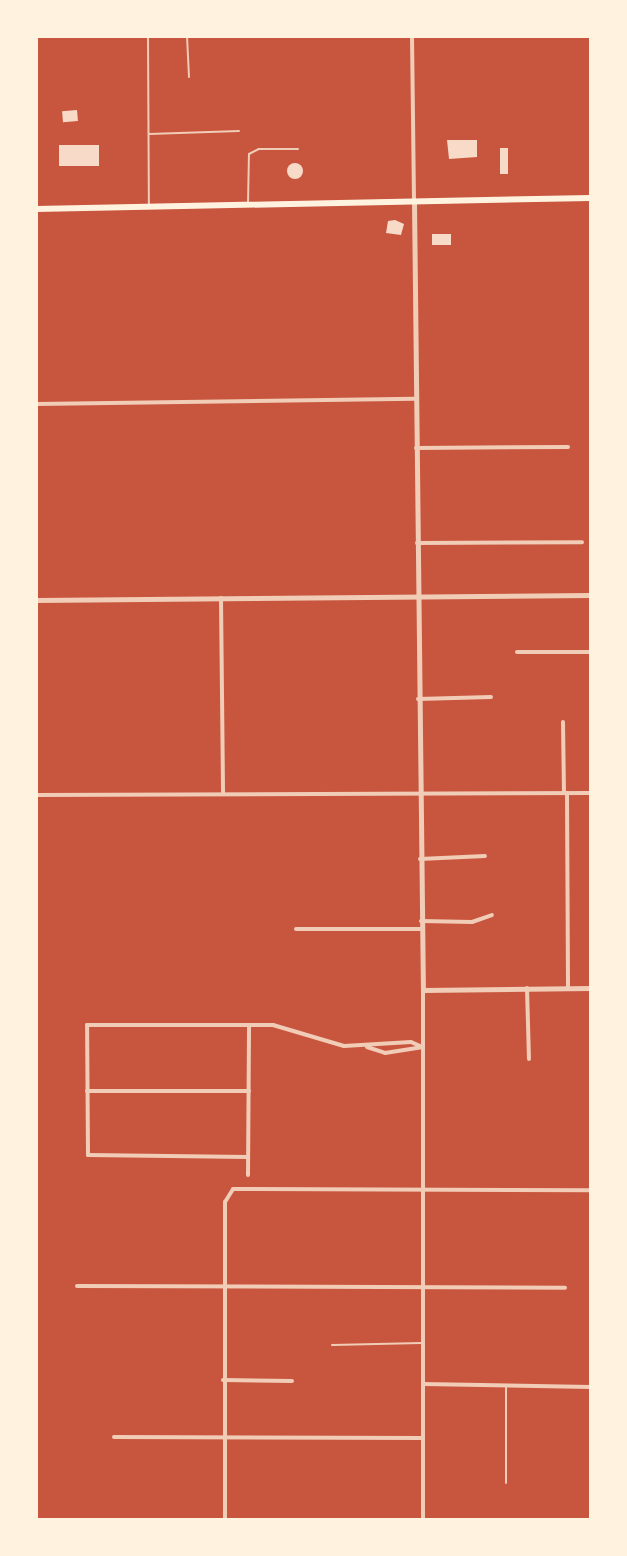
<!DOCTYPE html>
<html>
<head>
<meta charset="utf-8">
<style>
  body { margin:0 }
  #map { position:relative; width:627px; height:1556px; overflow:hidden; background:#c8553d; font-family:Jost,sans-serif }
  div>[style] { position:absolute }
  .building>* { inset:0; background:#f7dbc8; transform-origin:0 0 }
  .round { border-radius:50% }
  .service>* { height:2px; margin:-1px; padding:0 1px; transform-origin:1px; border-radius:1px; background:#f1ccb7 }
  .minor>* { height:4px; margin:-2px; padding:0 2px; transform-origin:2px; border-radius:2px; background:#f1ccb7 }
  .tertiary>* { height:5px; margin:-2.5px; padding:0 2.5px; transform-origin:2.5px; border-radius:2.5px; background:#f1ccb7 }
  .primary>* { height:6px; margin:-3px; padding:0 3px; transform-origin:3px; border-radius:3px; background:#fff3e0 }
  span { translate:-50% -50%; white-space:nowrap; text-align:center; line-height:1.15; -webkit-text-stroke:6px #fff3e0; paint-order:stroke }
  .frame { position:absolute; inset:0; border:38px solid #fff3e0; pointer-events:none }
</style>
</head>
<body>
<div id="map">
  <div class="building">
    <i style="left:77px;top:110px;width:11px;height:15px;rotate:85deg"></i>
    <i style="clip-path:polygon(447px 140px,477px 140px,477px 157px,449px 159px)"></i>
    <i style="left:99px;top:145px;width:21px;height:40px;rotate:90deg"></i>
    <i style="left:500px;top:148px;width:8px;height:26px"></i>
    <i class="round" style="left:287px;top:163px;width:16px;height:16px"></i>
    <i style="clip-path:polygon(395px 220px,404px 224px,401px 235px,386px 233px,388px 221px)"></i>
    <i style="left:432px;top:234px;width:19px;height:11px"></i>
  </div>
  <div class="service">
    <i style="left:148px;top:36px;width:170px;rotate:89.7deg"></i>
    <i style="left:187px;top:36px;width:41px;rotate:87.2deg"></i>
    <i style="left:149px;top:134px;width:90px;rotate:-1.9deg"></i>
    <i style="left:248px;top:204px;width:50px;rotate:-88.9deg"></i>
    <i style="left:249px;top:154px;width:11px;rotate:-27deg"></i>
    <i style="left:259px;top:149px;width:39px"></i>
    <i style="left:332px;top:1345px;width:89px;rotate:-1.3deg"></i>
    <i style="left:506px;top:1483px;width:98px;rotate:-90deg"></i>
  </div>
  <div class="minor">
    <i style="left:412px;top:36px;width:166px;rotate:89.3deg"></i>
    <i style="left:36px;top:404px;width:379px;rotate:-0.8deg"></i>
    <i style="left:416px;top:448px;width:152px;rotate:-0.4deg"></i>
    <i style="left:417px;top:543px;width:165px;rotate:-0.3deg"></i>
    <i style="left:221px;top:598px;width:196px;rotate:89.4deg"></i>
    <i style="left:517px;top:652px;width:74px"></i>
    <i style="left:418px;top:699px;width:73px;rotate:-1.6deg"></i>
    <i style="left:563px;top:722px;width:71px;rotate:89.2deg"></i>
    <i style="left:567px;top:793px;width:195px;rotate:89.7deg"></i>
    <i style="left:36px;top:795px;width:555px;rotate:-0.21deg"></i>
    <i style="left:420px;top:859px;width:65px;rotate:-2.6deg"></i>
    <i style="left:421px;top:921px;width:51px;rotate:1.1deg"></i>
    <i style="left:472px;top:922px;width:21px;rotate:-19deg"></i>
    <i style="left:296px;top:929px;width:125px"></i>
    <i style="left:527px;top:988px;width:71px;rotate:88.4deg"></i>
    <i style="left:423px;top:990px;width:530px;rotate:90deg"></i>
    <i style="left:367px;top:1047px;width:19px;rotate:18deg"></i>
    <i style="left:385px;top:1053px;width:37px;rotate:-9deg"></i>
    <i style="left:87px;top:1091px;width:162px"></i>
    <i style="left:248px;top:1157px;width:160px;rotate:-179.3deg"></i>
    <i style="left:88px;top:1155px;width:130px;rotate:-90.4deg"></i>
    <i style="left:87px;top:1025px;width:186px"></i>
    <i style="left:273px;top:1025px;width:74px;rotate:16.5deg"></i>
    <i style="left:344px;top:1046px;width:67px;rotate:-3.4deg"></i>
    <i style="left:411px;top:1042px;width:12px;rotate:24deg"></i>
    <i style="left:248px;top:1175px;width:149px;rotate:-89.6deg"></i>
    <i style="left:77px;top:1286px;width:488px;rotate:0.2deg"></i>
    <i style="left:223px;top:1380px;width:69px;rotate:0.8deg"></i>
    <i style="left:423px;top:1384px;width:168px;rotate:1deg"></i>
    <i style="left:114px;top:1437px;width:309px;rotate:0.2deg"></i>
    <i style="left:225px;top:1520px;width:318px;rotate:-90deg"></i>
    <i style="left:225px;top:1202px;width:15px;rotate:-58deg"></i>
    <i style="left:233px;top:1189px;width:358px;rotate:0.2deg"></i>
  </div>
  <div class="tertiary">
    <i style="left:414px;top:202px;width:788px;rotate:89.35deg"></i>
    <i style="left:423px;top:990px;width:168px;rotate:-0.7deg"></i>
    <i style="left:36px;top:600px;width:555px;rotate:-0.52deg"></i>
  </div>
  <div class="primary">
    <i style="left:36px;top:209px;width:555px;rotate:-1.14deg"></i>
  </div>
  <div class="frame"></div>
</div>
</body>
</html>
